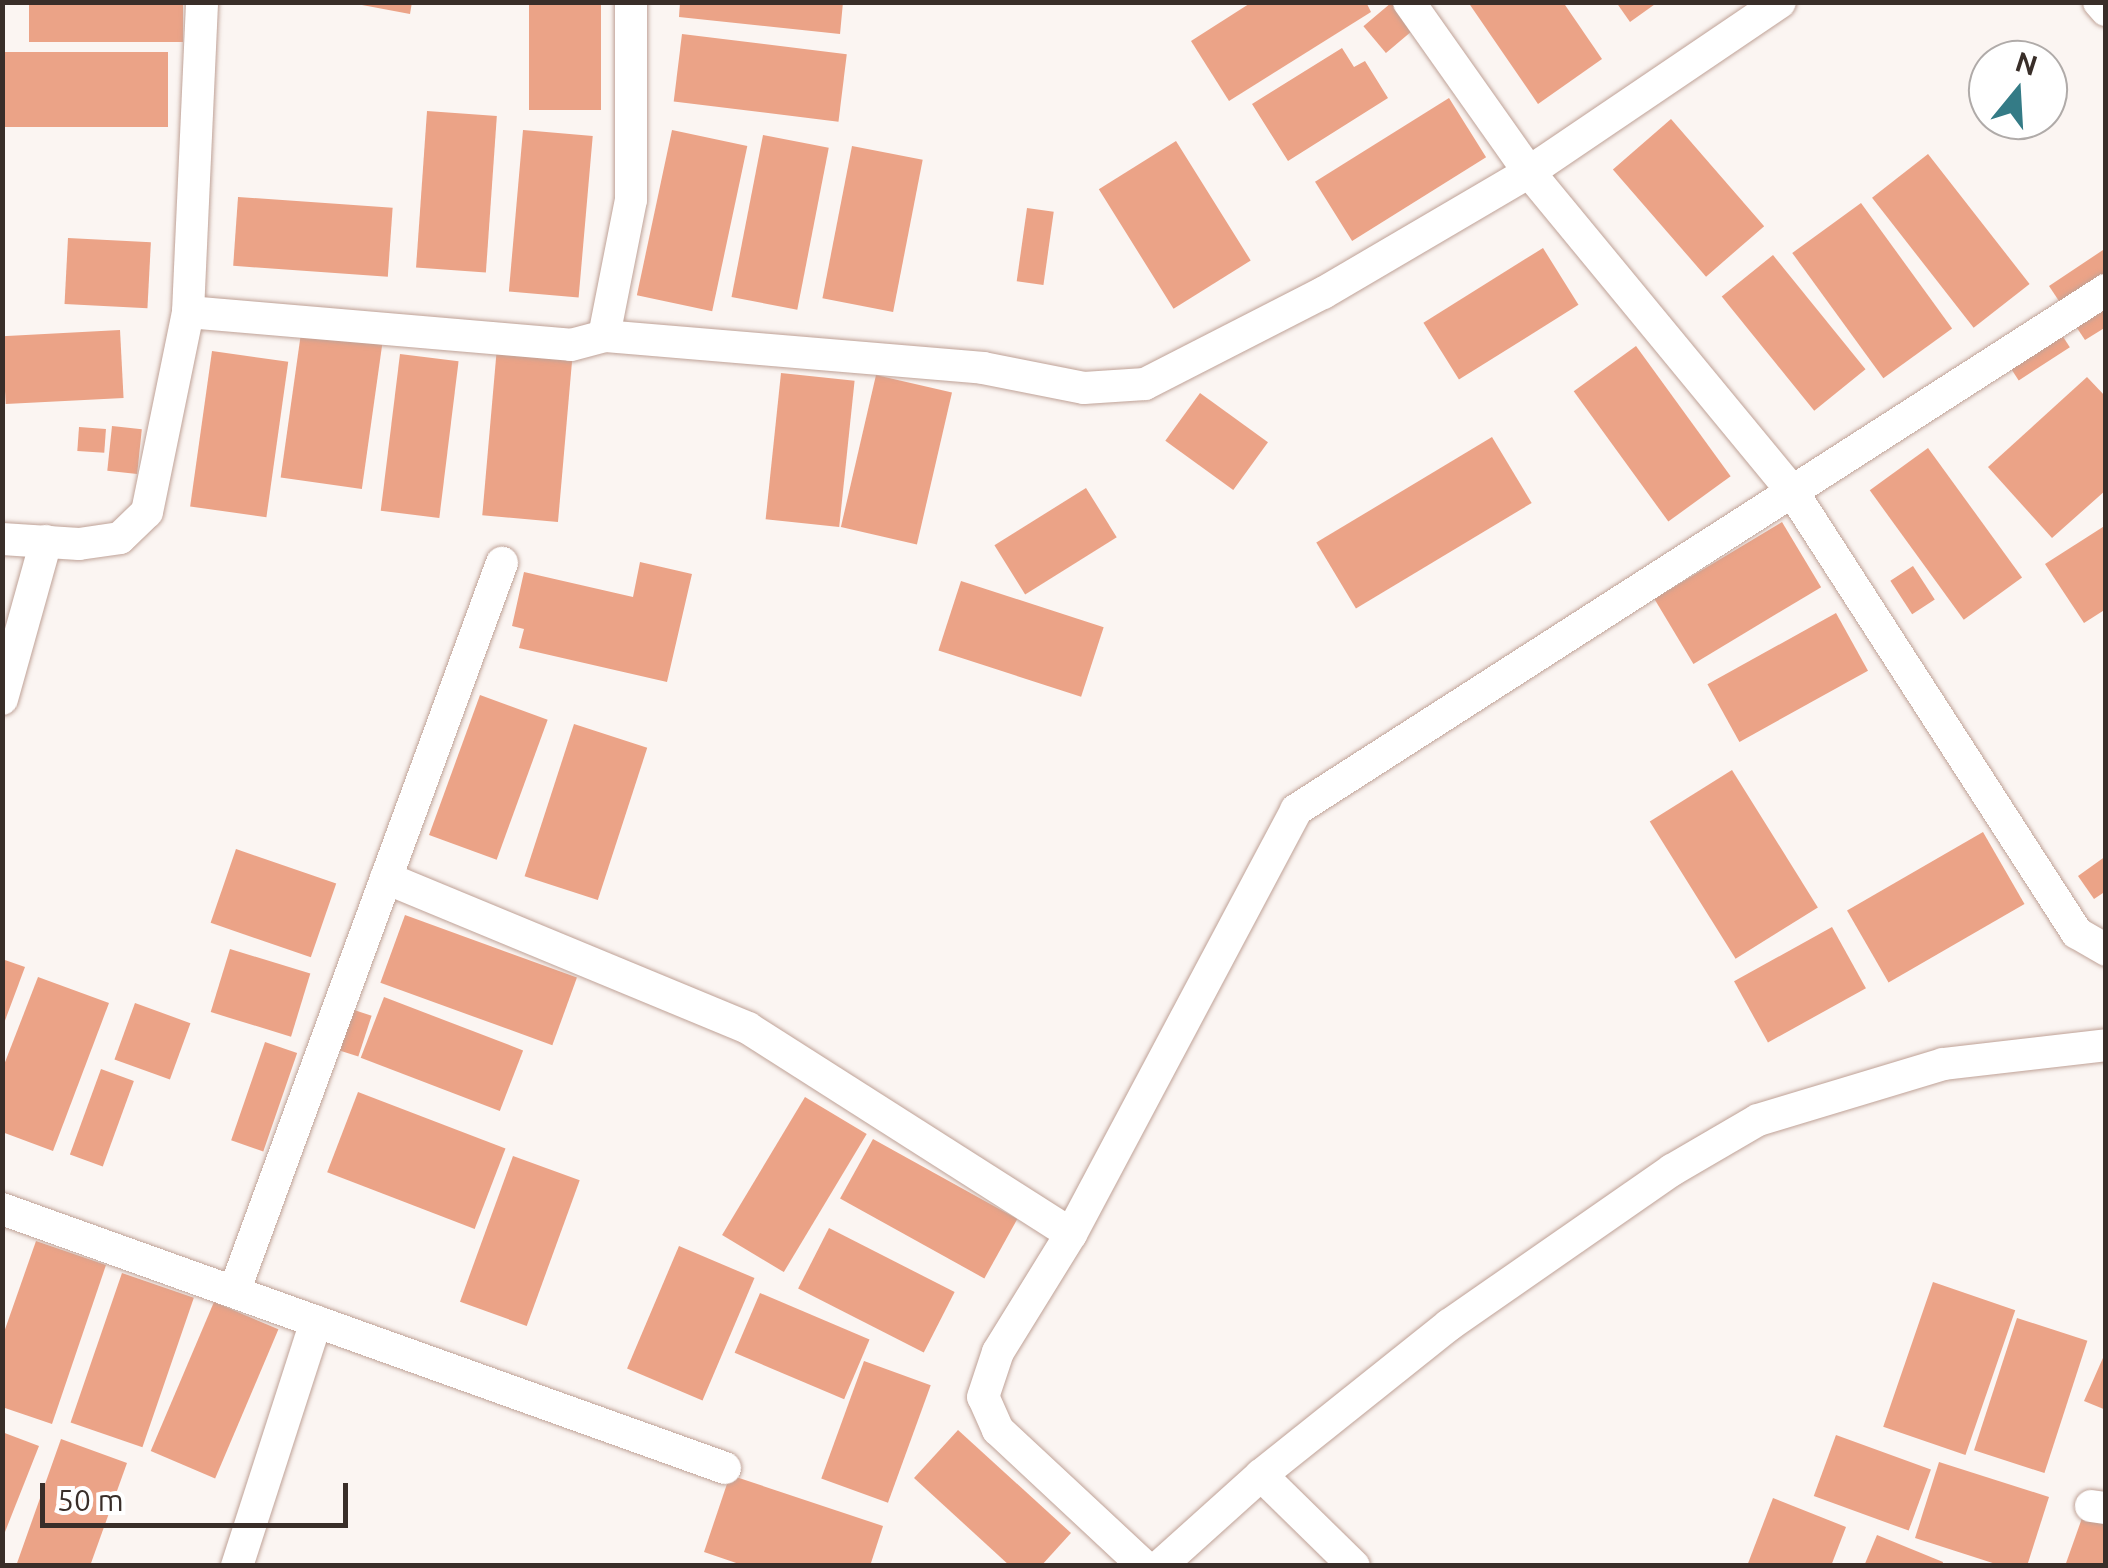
<!DOCTYPE html>
<html>
<head>
<meta charset="utf-8">
<style>
  body { margin:0 }
  #map { position:relative; width:2108px; height:1568px; overflow:hidden; background:#fbf5f2; font-family:Ubuntu,sans-serif }
  div>[style] { position:absolute }
  .building>* { inset:0; background:#eba387; transform-origin:0 0 }
  .roads { filter:drop-shadow(0 0 2px #bfa297) drop-shadow(0 0 2px #bfa297) }
  .minor>* { height:32px; margin:-16px; padding:0 16px; transform-origin:16px; border-radius:16px; background:#fff }
  span { translate:-50% -50%; white-space:nowrap; text-align:center; line-height:1.15; -webkit-text-stroke:8px #fff; paint-order:stroke }
  .frame { position:absolute; inset:0; border:5px solid #392e29; pointer-events:none }
  .north { position:absolute; left:1968px; top:40px; width:100px; height:100px; box-sizing:border-box; background:#fff; border:2px solid #b0aba9; border-radius:50%; rotate:18deg; font-size:28px; font-weight:700; line-height:40px; text-align:center; color:#392e29 }
  .north::after { content:''; display:block; margin:auto; width:35px; height:45px; background:#347b86; clip-path:polygon(50% 0,100% 100%,50% 72%,0 100%) }
  .scale { position:absolute; left:40px; top:1483px; width:308px; height:45px; box-sizing:border-box; border:5px solid #392e29; border-top:0; padding-left:12px; font-size:30px; line-height:35px; white-space:nowrap; color:#392e29; -webkit-text-stroke:8px #fff; paint-order:stroke }
</style>
</head>
<body>
<div id="map">
  <div class="building">
    <i style="left:29px;top:2px;width:154px;height:40px"></i>
    <i style="clip-path:polygon(346px 2px,412px 2px,410px 14px)"></i>
    <i style="left:529px;top:2px;width:72px;height:108px"></i>
    <i style="clip-path:polygon(680px 2px,843px 2px,840px 34px,679px 17px)"></i>
    <i style="clip-path:polygon(1252px 2px,1366px 2px,1371px 12px,1229px 101px,1191px 41px)"></i>
    <i style="clip-path:polygon(1468px 2px,1563px 2px,1602px 59px,1538px 104px)"></i>
    <i style="clip-path:polygon(1616px 2px,1658px 2px,1630px 22px)"></i>
    <i style="left:1391px;top:3px;width:35px;height:36px;rotate:50deg"></i>
    <i style="left:682px;top:34px;width:166px;height:68px;rotate:7deg"></i>
    <i style="clip-path:polygon(1342px 48px,1354px 67px,1365px 61px,1388px 98px,1288px 161px,1252px 104px)"></i>
    <i style="left:2px;top:52px;width:166px;height:75px"></i>
    <i style="left:1449px;top:98px;width:70px;height:158px;rotate:58deg"></i>
    <i style="left:427px;top:111px;width:70px;height:157px;rotate:4deg"></i>
    <i style="left:1671px;top:119px;width:142px;height:77px;rotate:49deg"></i>
    <i style="left:523px;top:130px;width:70px;height:162px;rotate:5deg"></i>
    <i style="left:672px;top:130px;width:77px;height:169px;rotate:12deg"></i>
    <i style="left:763px;top:135px;width:67px;height:165px;rotate:11deg"></i>
    <i style="left:1176px;top:141px;width:141px;height:91px;rotate:58deg"></i>
    <i style="left:852px;top:146px;width:72px;height:155px;rotate:11deg"></i>
    <i style="left:1928px;top:154px;width:165px;height:71px;rotate:52deg"></i>
    <i style="left:238px;top:197px;width:155px;height:69px;rotate:4deg"></i>
    <i style="left:1861px;top:203px;width:155px;height:85px;rotate:54deg"></i>
    <i style="left:1027px;top:208px;width:27px;height:74px;rotate:8deg"></i>
    <i style="left:68px;top:238px;width:83px;height:66px;rotate:3deg"></i>
    <i style="left:1543px;top:248px;width:67px;height:141px;rotate:58deg"></i>
    <i style="clip-path:polygon(2106px 248px,2106px 327px,2085px 340px,2049px 286px)"></i>
    <i style="left:1773px;top:255px;width:147px;height:66px;rotate:51deg"></i>
    <i style="left:2047px;top:312px;width:42px;height:61px;rotate:57deg"></i>
    <i style="left:120px;top:330px;width:68px;height:118px;rotate:87deg"></i>
    <i style="left:301px;top:333px;width:82px;height:146px;rotate:8deg"></i>
    <i style="left:1636px;top:346px;width:161px;height:77px;rotate:54deg"></i>
    <i style="left:497px;top:347px;width:76px;height:169px;rotate:5deg"></i>
    <i style="left:212px;top:351px;width:77px;height:157px;rotate:8deg"></i>
    <i style="left:400px;top:354px;width:59px;height:158px;rotate:7deg"></i>
    <i style="left:781px;top:373px;width:74px;height:147px;rotate:6deg"></i>
    <i style="left:876px;top:375px;width:78px;height:156px;rotate:13deg"></i>
    <i style="clip-path:polygon(2087px 377px,2106px 397px,2106px 490px,2052px 538px,1988px 467px)"></i>
    <i style="left:1200px;top:393px;width:84px;height:59px;rotate:36deg"></i>
    <i style="left:112px;top:426px;width:30px;height:45px;rotate:6deg"></i>
    <i style="left:79px;top:427px;width:27px;height:24px;rotate:4deg"></i>
    <i style="left:1492px;top:437px;width:77px;height:205px;rotate:59deg"></i>
    <i style="left:1928px;top:448px;width:160px;height:72px;rotate:54deg"></i>
    <i style="left:1086px;top:488px;width:58px;height:108px;rotate:58deg"></i>
    <i style="left:1782px;top:522px;width:76px;height:149px;rotate:59deg"></i>
    <i style="clip-path:polygon(2106px 525px,2106px 609px,2084px 623px,2045px 564px)"></i>
    <i style="clip-path:polygon(640px 562px,692px 574px,667px 682px,519px 648px,524px 629px,512px 626px,524px 572px,633px 597px)"></i>
    <i style="left:1913px;top:566px;width:40px;height:27px;rotate:57deg"></i>
    <i style="left:961px;top:581px;width:150px;height:73px;rotate:18deg"></i>
    <i style="left:1836px;top:613px;width:66px;height:147px;rotate:61deg"></i>
    <i style="left:480px;top:695px;width:72px;height:149px;rotate:20deg"></i>
    <i style="left:574px;top:724px;width:77px;height:160px;rotate:18deg"></i>
    <i style="left:1732px;top:770px;width:162px;height:97px;rotate:58deg"></i>
    <i style="left:1983px;top:832px;width:83px;height:157px;rotate:60deg"></i>
    <i style="left:236px;top:849px;width:106px;height:78px;rotate:19deg"></i>
    <i style="clip-path:polygon(2106px 856px,2106px 891px,2094px 899px,2078px 876px)"></i>
    <i style="left:405px;top:915px;width:183px;height:72px;rotate:20deg"></i>
    <i style="left:1832px;top:927px;width:70px;height:112px;rotate:61deg"></i>
    <i style="left:230px;top:949px;width:84px;height:66px;rotate:17deg"></i>
    <i style="clip-path:polygon(2px 959px,25px 967px,3px 1026px,2px 1026px)"></i>
    <i style="clip-path:polygon(38px 977px,109px 1003px,53px 1151px,2px 1132px,2px 1070px)"></i>
    <i style="left:384px;top:997px;width:149px;height:65px;rotate:21deg"></i>
    <i style="left:135px;top:1003px;width:59px;height:60px;rotate:20deg"></i>
    <i style="left:345px;top:1007px;width:28px;height:43px;rotate:18deg"></i>
    <i style="left:265px;top:1042px;width:34px;height:104px;rotate:19deg"></i>
    <i style="left:101px;top:1069px;width:35px;height:91px;rotate:20deg"></i>
    <i style="left:358px;top:1092px;width:158px;height:86px;rotate:21deg"></i>
    <i style="left:805px;top:1097px;width:72px;height:161px;rotate:31deg"></i>
    <i style="left:873px;top:1139px;width:165px;height:68px;rotate:29deg"></i>
    <i style="left:513px;top:1156px;width:71px;height:155px;rotate:20deg"></i>
    <i style="left:829px;top:1228px;width:141px;height:68px;rotate:27deg"></i>
    <i style="clip-path:polygon(36px 1241px,106px 1265px,52px 1424px,2px 1407px,2px 1338px)"></i>
    <i style="left:679px;top:1246px;width:82px;height:133px;rotate:23deg"></i>
    <i style="left:122px;top:1273px;width:76px;height:158px;rotate:19deg"></i>
    <i style="left:1933px;top:1282px;width:87px;height:153px;rotate:19deg"></i>
    <i style="left:760px;top:1293px;width:119px;height:65px;rotate:23deg"></i>
    <i style="left:214px;top:1302px;width:70px;height:162px;rotate:23deg"></i>
    <i style="left:2017px;top:1318px;width:74px;height:139px;rotate:18deg"></i>
    <i style="clip-path:polygon(2106px 1351px,2106px 1410px,2084px 1401px)"></i>
    <i style="left:864px;top:1361px;width:71px;height:125px;rotate:20deg"></i>
    <i style="clip-path:polygon(958px 1430px,1071px 1533px,1041px 1566px,1010px 1566px,914px 1478px)"></i>
    <i style="clip-path:polygon(2px 1432px,39px 1446px,3px 1537px,2px 1537px)"></i>
    <i style="left:1836px;top:1435px;width:101px;height:65px;rotate:20deg"></i>
    <i style="clip-path:polygon(61px 1439px,127px 1463px,90px 1566px,16px 1566px)"></i>
    <i style="clip-path:polygon(1939px 1462px,2049px 1497px,2027px 1566px,2002px 1566px,1915px 1538px)"></i>
    <i style="clip-path:polygon(730px 1475px,883px 1526px,870px 1566px,745px 1566px,704px 1552px)"></i>
    <i style="clip-path:polygon(1773px 1498px,1846px 1527px,1831px 1566px,1747px 1566px)"></i>
    <i style="clip-path:polygon(2087px 1504px,2106px 1511px,2106px 1566px,2065px 1566px)"></i>
    <i style="clip-path:polygon(1877px 1535px,1943px 1562px,1942px 1566px,1864px 1566px)"></i>
  </div>
  <div class="roads">
    <div class="minor">
      <i style="left:1409px;top:2px;width:208px;rotate:54.8deg"></i>
      <i style="left:1529px;top:172px;width:413px;rotate:50.5deg"></i>
      <i style="left:1792px;top:491px;width:526px;rotate:57.19deg"></i>
      <i style="left:2077px;top:933px;width:34px;rotate:30deg"></i>
      <i style="left:2099px;top:2px;width:11px;rotate:49deg"></i>
      <i style="left:188px;top:312px;width:310px;rotate:-87.4deg"></i>
      <i style="left:604px;top:336px;width:139px;rotate:-78.8deg"></i>
      <i style="left:631px;top:200px;width:198px;rotate:-90deg"></i>
      <i style="left:2px;top:539px;width:77px;rotate:3.7deg"></i>
      <i style="left:79px;top:544px;width:41px;rotate:-8.3deg"></i>
      <i style="left:120px;top:538px;width:37px;rotate:-44deg"></i>
      <i style="left:147px;top:512px;width:204px;rotate:-78.4deg"></i>
      <i style="left:188px;top:312px;width:384px;rotate:4.9deg"></i>
      <i style="left:571px;top:345px;width:34px;rotate:-15deg"></i>
      <i style="left:604px;top:336px;width:380px;rotate:4.8deg"></i>
      <i style="left:983px;top:368px;width:103px;rotate:11.2deg"></i>
      <i style="left:1084px;top:388px;width:61px;rotate:-3.8deg"></i>
      <i style="left:1145px;top:384px;width:200px;rotate:-27.1deg"></i>
      <i style="left:1323px;top:293px;width:239px;rotate:-30.4deg"></i>
      <i style="left:1529px;top:172px;width:303px;rotate:-34.1deg"></i>
      <i style="left:2px;top:699px;width:164px;rotate:-74.4deg"></i>
      <i style="left:386px;top:878px;width:392px;rotate:22.5deg"></i>
      <i style="left:748px;top:1028px;width:383px;rotate:32.5deg"></i>
      <i style="left:2px;top:1209px;width:768px;rotate:19.71deg"></i>
      <i style="left:234px;top:1292px;width:777px;rotate:-69.82deg"></i>
      <i style="left:1261px;top:1475px;width:130px;rotate:44.4deg"></i>
      <i style="left:2091px;top:1506px;width:15px;rotate:8deg"></i>
      <i style="left:237px;top:1566px;width:257px;rotate:-72.1deg"></i>
      <i style="left:1144px;top:1566px;width:200px;rotate:-137deg"></i>
      <i style="left:998px;top:1430px;width:36px;rotate:-114deg"></i>
      <i style="left:983px;top:1397px;width:47px;rotate:-71.6deg"></i>
      <i style="left:998px;top:1352px;width:139px;rotate:-58.3deg"></i>
      <i style="left:1071px;top:1234px;width:480px;rotate:-62deg"></i>
      <i style="left:1296px;top:810px;width:963px;rotate:-32.7deg"></i>
      <i style="left:1160px;top:1566px;width:136px;rotate:-42deg"></i>
      <i style="left:1261px;top:1475px;width:241px;rotate:-38.6deg"></i>
      <i style="left:1449px;top:1325px;width:272px;rotate:-34.8deg"></i>
      <i style="left:1672px;top:1170px;width:99px;rotate:-30.2deg"></i>
      <i style="left:1758px;top:1120px;width:193px;rotate:-16.8deg"></i>
      <i style="left:1943px;top:1064px;width:164px;rotate:-6.6deg"></i>
    </div>
  </div>
  <div class="frame"></div>
  <div class="north">N</div>
  <div class="scale">50 m</div>
</div>
</body>
</html>
